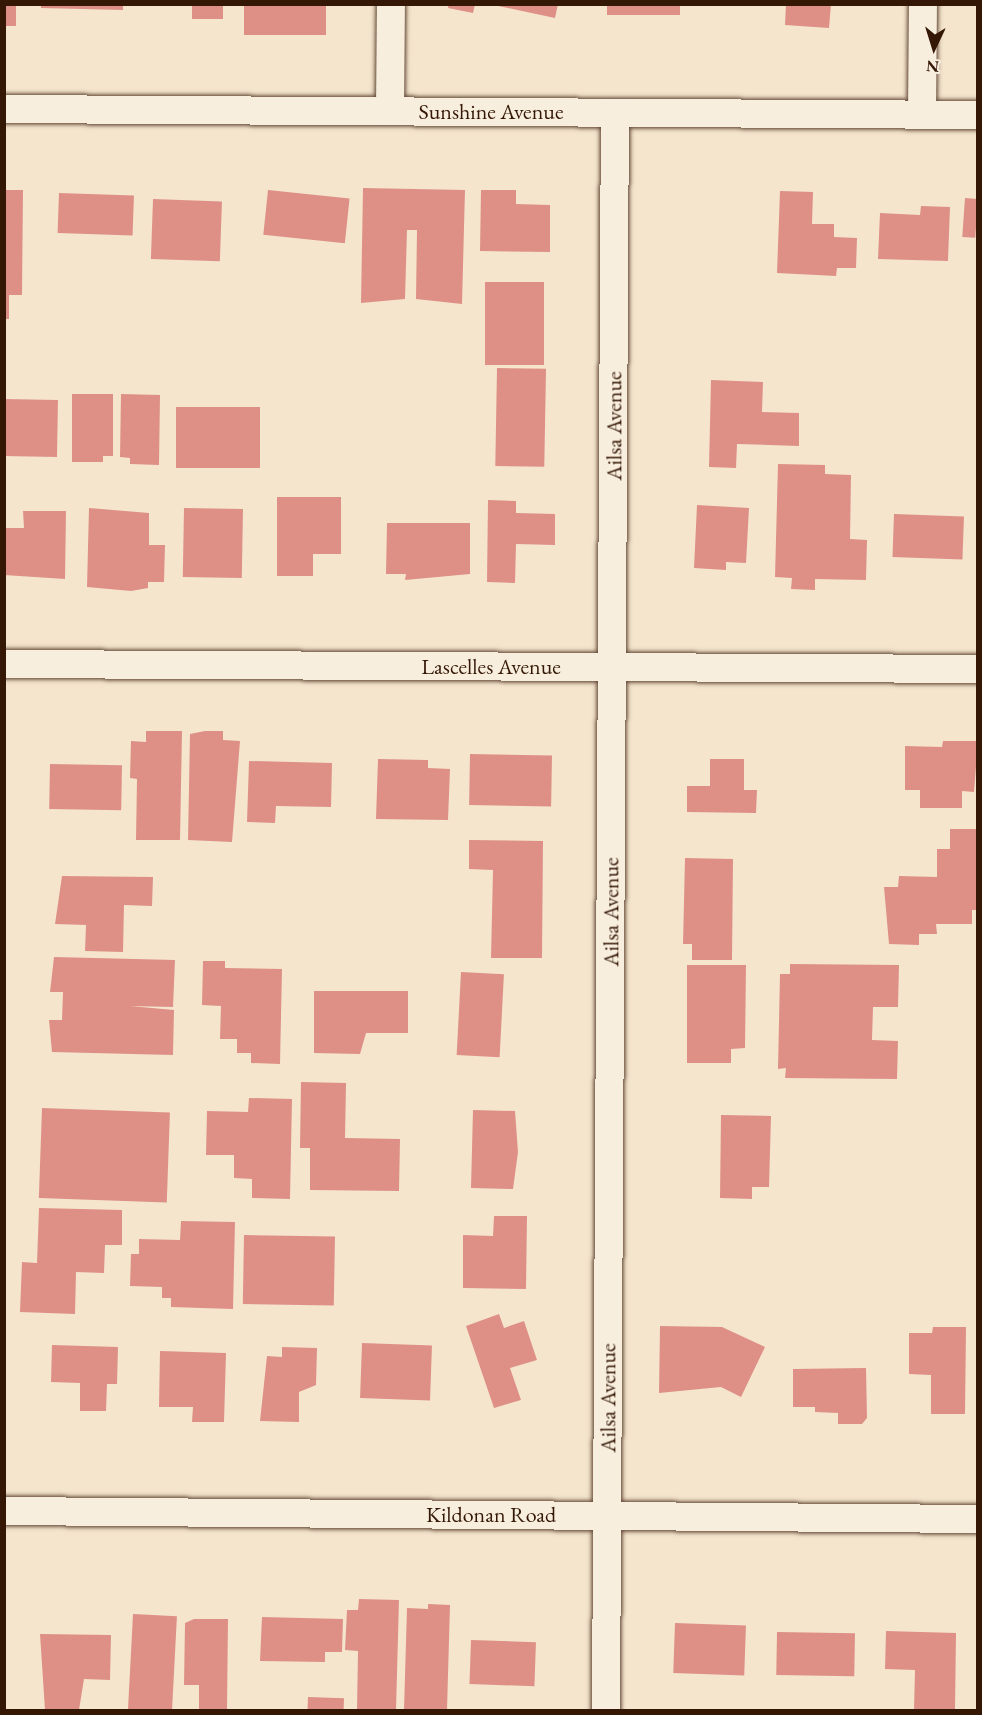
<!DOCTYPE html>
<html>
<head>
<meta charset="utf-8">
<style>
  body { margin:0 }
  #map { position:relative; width:982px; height:1715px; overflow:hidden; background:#f5e5cd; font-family:"EB Garamond",serif }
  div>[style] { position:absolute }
  .building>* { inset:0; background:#de9087; transform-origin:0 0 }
  .roads { filter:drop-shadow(0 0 2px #644a37) drop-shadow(0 0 2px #644a37) }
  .minor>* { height:28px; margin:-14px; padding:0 14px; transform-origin:14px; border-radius:14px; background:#f8eede }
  span { translate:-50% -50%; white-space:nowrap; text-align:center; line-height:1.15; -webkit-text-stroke:4.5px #f8eede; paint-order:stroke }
  .street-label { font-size:22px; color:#341705 }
  .frame { position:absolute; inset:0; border:6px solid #341705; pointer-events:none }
  .north { position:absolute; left:904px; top:18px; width:60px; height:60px; -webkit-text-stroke:4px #f8eede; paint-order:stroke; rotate:184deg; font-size:16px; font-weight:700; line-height:24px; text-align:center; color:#341705 }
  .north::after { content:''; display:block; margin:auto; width:21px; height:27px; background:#341705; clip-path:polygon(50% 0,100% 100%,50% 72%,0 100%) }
</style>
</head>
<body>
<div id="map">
  <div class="building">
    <i style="clip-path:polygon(41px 4px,123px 4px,123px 10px,41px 8px)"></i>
    <i style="left:192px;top:4px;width:31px;height:15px"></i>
    <i style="left:244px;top:4px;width:82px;height:31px"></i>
    <i style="clip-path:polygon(449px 4px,475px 4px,473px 13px,448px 8px)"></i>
    <i style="clip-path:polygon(489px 4px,558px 4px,555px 18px)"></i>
    <i style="left:607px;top:4px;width:73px;height:11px"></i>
    <i style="clip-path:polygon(786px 4px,831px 4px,829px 28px,785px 25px)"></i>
    <i style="left:4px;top:5px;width:12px;height:21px"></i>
    <i style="clip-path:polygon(363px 188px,465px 190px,462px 304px,416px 299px,417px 230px,407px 230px,405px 299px,361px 303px)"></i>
    <i style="clip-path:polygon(4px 190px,23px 190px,22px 295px,9px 295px,9px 319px,4px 319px)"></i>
    <i style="left:268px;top:190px;width:82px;height:45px;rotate:6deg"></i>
    <i style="clip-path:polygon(481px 190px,516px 190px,516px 204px,550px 205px,550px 252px,480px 251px)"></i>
    <i style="clip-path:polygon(780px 191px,813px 192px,812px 224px,834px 224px,834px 237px,857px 238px,856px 268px,837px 268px,836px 276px,777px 273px)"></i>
    <i style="left:59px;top:193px;width:75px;height:40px;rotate:2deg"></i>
    <i style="left:965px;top:198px;width:13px;height:39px;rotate:4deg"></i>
    <i style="left:153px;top:199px;width:69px;height:60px;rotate:2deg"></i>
    <i style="clip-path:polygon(921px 206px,950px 207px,948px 261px,878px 259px,880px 213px,920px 215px)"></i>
    <i style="left:485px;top:282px;width:59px;height:83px"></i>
    <i style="left:497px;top:368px;width:49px;height:98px;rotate:1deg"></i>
    <i style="clip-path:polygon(711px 380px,763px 382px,762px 412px,799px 413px,799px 446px,737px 444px,736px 468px,709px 467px)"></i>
    <i style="clip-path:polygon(72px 394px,113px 394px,113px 456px,103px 456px,103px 462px,72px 462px)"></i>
    <i style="clip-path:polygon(121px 394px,160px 395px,159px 465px,130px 464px,130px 458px,120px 457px)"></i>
    <i style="left:4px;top:399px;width:54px;height:57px;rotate:1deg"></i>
    <i style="left:176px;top:407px;width:84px;height:61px"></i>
    <i style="clip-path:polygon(778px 464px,825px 465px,825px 474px,851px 475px,850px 539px,867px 540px,866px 580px,815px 579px,815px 590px,791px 589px,792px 578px,775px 577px)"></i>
    <i style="clip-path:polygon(277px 497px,341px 497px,341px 554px,313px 554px,313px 576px,277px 576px)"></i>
    <i style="clip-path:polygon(488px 500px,516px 501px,516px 513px,555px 514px,555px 545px,516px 544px,515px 583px,487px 582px)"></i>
    <i style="clip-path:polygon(697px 505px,749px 508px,746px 563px,726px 562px,726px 570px,694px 568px)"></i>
    <i style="clip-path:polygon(89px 508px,149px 513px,149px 545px,165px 545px,164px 582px,148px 582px,148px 588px,131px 591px,87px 587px)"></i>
    <i style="left:184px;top:508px;width:59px;height:69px;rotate:1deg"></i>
    <i style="clip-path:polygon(23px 511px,66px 511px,65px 579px,4px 575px,4px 528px,24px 528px)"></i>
    <i style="left:894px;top:514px;width:70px;height:43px;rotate:2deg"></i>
    <i style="clip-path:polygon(387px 523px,470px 523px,470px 574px,405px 580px,406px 574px,386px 574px)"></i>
    <i style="clip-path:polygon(146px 731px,182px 731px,180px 840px,136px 840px,137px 779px,130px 778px,131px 741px,146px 742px)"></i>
    <i style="clip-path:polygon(205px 731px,223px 731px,223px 740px,240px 741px,232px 842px,188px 840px,190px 734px)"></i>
    <i style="clip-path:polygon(943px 741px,978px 741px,974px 792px,962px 791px,962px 808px,920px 808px,920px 790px,905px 790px,905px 746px,942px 747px)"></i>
    <i style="left:470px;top:754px;width:82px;height:51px;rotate:1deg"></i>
    <i style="clip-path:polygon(378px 759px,428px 760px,428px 768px,450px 769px,448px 820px,376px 819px)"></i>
    <i style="clip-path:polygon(710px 759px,744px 759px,744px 790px,757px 790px,756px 813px,687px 812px,687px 786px,710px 786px)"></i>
    <i style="clip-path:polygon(249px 761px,332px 763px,331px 807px,276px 806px,275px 823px,247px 822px)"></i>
    <i style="left:50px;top:764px;width:72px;height:45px;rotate:1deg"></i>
    <i style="clip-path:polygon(950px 829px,978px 829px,978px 910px,972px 910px,972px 924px,936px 924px,937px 934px,919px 934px,919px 945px,889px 944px,884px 887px,898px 887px,899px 876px,937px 877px,937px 849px,950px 849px)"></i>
    <i style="clip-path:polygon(469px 840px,543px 841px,542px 958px,491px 958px,493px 870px,469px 869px)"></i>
    <i style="clip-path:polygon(685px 858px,733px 859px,732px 960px,692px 960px,692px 944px,683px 944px)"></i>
    <i style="clip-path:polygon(62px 876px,153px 877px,152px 906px,124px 905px,123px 952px,85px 951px,86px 925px,55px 924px)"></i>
    <i style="clip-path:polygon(54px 957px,175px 960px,173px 1007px,130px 1006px,174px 1010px,173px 1055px,52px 1052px,49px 1020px,62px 1020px,63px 992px,50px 992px)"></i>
    <i style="clip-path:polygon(203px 961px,225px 961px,225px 968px,282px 969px,280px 1064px,251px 1063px,251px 1053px,237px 1053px,237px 1039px,220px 1039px,221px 1006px,202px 1005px)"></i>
    <i style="clip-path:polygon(790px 964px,899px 965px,898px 1007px,873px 1007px,872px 1040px,898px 1041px,897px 1079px,785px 1078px,786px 1068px,778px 1069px,780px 974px,790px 974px)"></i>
    <i style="clip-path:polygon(687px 965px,746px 965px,745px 1048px,731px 1049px,731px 1063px,687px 1063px)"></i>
    <i style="left:461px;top:972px;width:43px;height:83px;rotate:3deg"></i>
    <i style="clip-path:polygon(314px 991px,408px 991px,408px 1033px,366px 1033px,360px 1054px,314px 1053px)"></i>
    <i style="clip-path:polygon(301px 1082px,346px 1083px,345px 1138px,400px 1139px,399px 1191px,310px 1190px,310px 1148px,300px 1148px)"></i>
    <i style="clip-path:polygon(249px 1098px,292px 1099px,290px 1199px,252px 1198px,252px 1179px,234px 1178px,234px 1155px,206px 1155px,207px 1111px,248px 1112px)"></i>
    <i style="left:42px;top:1108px;width:128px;height:90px;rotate:2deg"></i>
    <i style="clip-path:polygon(473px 1110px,515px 1111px,518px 1152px,513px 1189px,471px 1188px)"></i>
    <i style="clip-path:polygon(721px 1115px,771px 1116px,769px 1187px,752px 1187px,752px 1199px,720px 1198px)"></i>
    <i style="clip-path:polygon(39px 1208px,122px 1210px,122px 1245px,105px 1245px,104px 1273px,76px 1272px,75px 1314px,20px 1312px,22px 1262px,37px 1263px)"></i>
    <i style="clip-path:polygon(494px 1216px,527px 1216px,526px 1289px,463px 1288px,463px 1235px,493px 1236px)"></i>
    <i style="clip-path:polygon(181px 1221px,235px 1222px,233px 1309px,171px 1307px,171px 1298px,162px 1298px,162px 1287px,130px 1286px,131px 1254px,139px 1254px,139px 1239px,180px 1240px)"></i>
    <i style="left:244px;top:1235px;width:91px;height:69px;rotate:1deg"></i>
    <i style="clip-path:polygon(499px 1314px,504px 1328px,524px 1321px,537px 1360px,510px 1368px,521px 1400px,494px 1408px,466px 1326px)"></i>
    <i style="clip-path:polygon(660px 1326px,722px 1327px,765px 1347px,741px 1397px,721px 1387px,659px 1393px)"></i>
    <i style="clip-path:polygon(933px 1327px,966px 1327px,965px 1414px,931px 1414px,931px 1375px,909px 1374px,909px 1333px,932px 1333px)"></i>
    <i style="left:362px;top:1343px;width:70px;height:55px;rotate:2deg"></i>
    <i style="clip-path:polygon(52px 1345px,118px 1347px,117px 1384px,107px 1384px,106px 1411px,80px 1411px,80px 1383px,51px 1382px)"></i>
    <i style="clip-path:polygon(282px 1347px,317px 1348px,316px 1385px,299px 1392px,299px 1422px,260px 1421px,267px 1356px,282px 1357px)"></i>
    <i style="clip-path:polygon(160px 1351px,226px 1353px,224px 1422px,192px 1422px,193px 1407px,159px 1407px)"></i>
    <i style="clip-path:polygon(866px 1368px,867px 1418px,862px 1424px,838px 1424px,838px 1413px,815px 1412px,815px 1407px,793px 1407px,793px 1369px)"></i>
    <i style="clip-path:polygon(359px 1599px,399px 1600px,396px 1710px,357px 1710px,358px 1651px,345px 1650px,347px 1610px,358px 1610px)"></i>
    <i style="clip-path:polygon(428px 1604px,450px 1605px,447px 1710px,404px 1710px,407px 1608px,428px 1609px)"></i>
    <i style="left:133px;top:1614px;width:44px;height:96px;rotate:3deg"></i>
    <i style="clip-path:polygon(262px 1617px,343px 1619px,342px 1652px,325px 1652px,325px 1662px,260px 1661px)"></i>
    <i style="clip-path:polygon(194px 1619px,228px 1619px,227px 1710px,199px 1710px,199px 1685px,184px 1685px,185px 1623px)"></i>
    <i style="left:675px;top:1623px;width:71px;height:50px;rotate:2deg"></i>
    <i style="clip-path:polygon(886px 1631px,956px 1633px,955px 1710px,914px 1710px,915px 1670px,885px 1669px)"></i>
    <i style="left:777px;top:1632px;width:78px;height:43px;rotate:1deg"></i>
    <i style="clip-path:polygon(40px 1634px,111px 1635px,110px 1680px,84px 1679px,79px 1710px,45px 1710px)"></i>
    <i style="left:471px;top:1640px;width:65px;height:44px;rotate:2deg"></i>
    <i style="left:308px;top:1697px;width:36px;height:13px;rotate:2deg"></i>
  </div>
  <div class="roads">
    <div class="minor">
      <i style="left:4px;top:109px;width:974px;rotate:0.35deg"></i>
      <i style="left:390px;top:111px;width:107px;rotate:-89.5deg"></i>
      <i style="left:922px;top:114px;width:110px;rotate:-89.5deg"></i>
      <i style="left:4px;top:664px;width:974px;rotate:0.29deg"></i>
      <i style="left:4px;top:1511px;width:974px;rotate:0.47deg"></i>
      <i style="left:606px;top:1710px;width:1597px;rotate:-89.68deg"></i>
    </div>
  </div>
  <div class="street-label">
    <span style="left:491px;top:112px">Sunshine Avenue</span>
    <span style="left:614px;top:426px;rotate:-90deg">Ailsa Avenue</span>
    <span style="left:491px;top:667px">Lascelles Avenue</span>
    <span style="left:611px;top:912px;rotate:-90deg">Ailsa Avenue</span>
    <span style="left:608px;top:1398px;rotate:-90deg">Ailsa Avenue</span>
    <span style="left:491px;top:1515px">Kildonan Road</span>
  </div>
  <div class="frame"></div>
  <div class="north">N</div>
</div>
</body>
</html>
